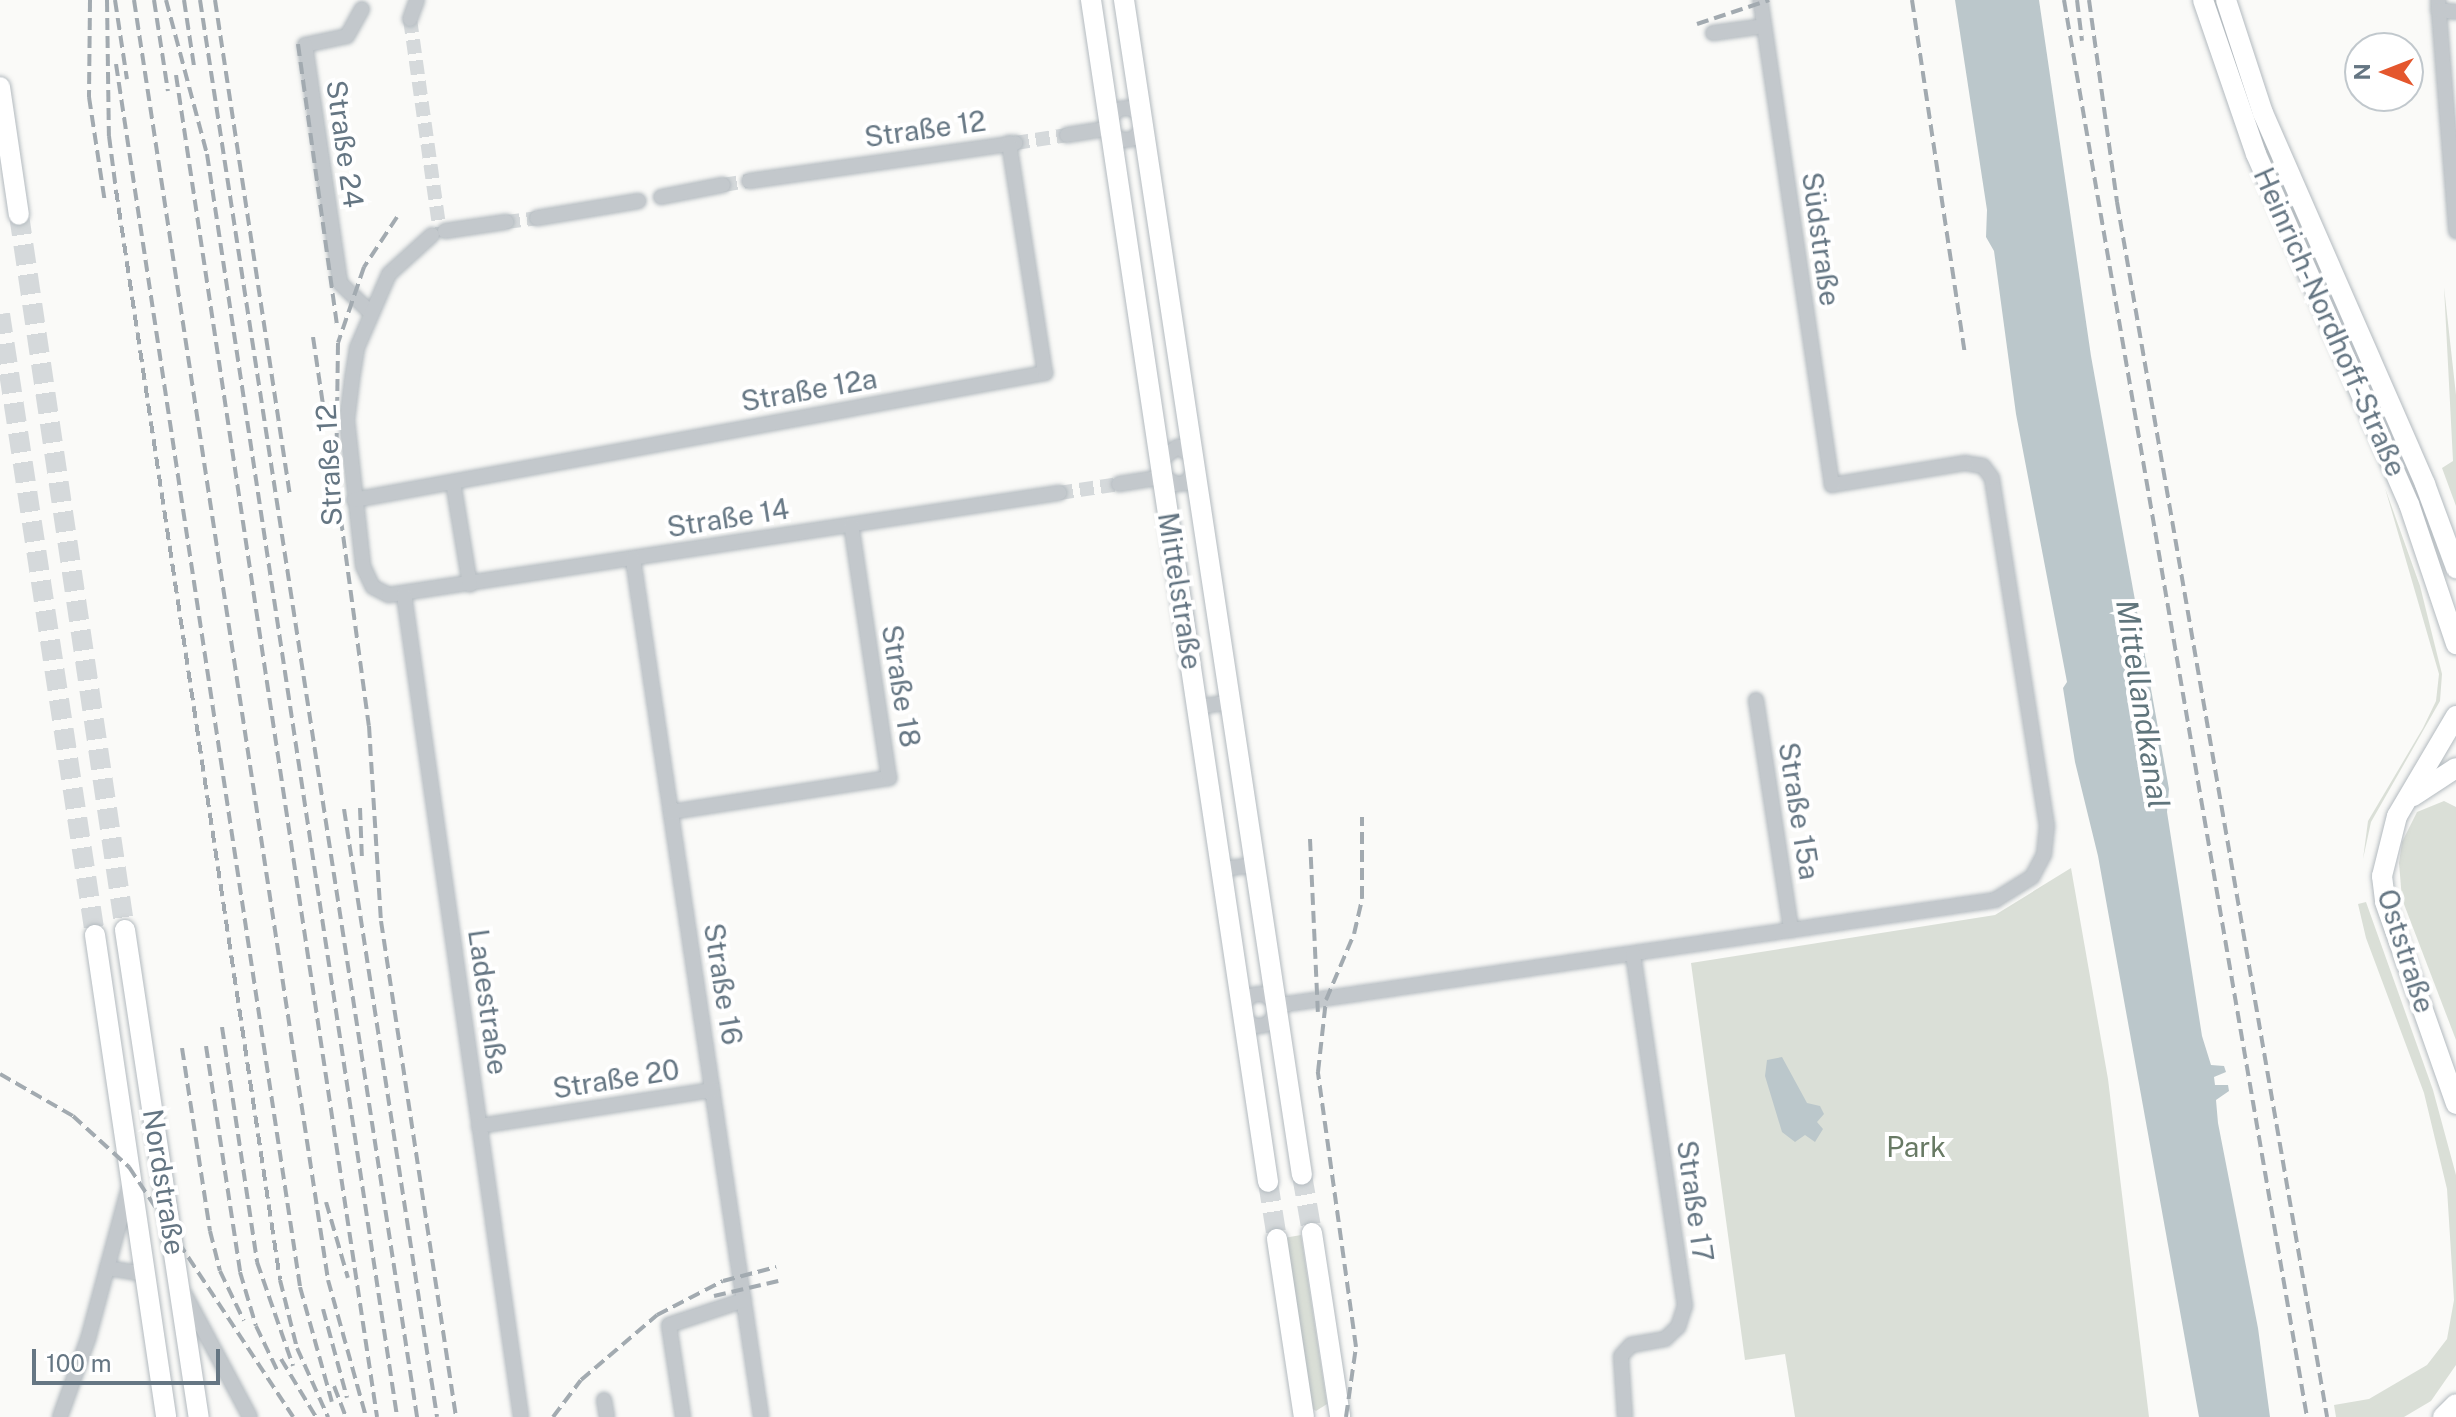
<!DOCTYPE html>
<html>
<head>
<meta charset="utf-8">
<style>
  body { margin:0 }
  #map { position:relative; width:2456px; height:1417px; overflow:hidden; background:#fafaf8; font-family:"Public Sans",sans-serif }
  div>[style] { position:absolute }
  .green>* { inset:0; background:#dadfd7 }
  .water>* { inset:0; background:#bbc7cb }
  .street-tunnel>* { height:14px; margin-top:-7px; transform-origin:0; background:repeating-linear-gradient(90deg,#d5d9db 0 14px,transparent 0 21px) }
  .secondary-tunnel>* { height:20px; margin-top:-10px; transform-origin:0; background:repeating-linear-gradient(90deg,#d5d9db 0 20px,transparent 0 30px) }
  .roads { filter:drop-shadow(0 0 2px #b3babf) drop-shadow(0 0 2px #b3babf) }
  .street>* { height:14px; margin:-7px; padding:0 7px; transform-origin:7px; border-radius:7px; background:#c3c8cc }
  .street>.ring { margin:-7px; padding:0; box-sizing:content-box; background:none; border:14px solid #c3c8cc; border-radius:50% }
  .secondary>* { height:20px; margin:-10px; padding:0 10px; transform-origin:10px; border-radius:10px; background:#fff }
  .rail>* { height:4px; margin-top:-2px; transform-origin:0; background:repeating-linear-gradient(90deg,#a2aab0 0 12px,transparent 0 18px) }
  span { translate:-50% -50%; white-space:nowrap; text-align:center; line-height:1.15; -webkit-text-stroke:8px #fff; paint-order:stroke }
  .street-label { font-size:28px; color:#657683 }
  .park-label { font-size:28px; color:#687a64 }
  .water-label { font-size:30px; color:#60757c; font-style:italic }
  .north { position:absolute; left:2344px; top:32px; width:80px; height:80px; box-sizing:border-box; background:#fff; border:2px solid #c1c8cd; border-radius:50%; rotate:270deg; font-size:22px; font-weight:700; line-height:32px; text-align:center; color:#657683 }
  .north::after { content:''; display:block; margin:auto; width:28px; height:36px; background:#e4572e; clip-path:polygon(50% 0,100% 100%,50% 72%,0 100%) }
  .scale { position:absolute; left:32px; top:1349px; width:188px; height:36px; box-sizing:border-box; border:4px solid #657683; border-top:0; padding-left:10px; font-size:24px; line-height:28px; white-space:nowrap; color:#657683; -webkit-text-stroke:6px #fff; paint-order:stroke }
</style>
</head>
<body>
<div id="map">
  <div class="green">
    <i style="clip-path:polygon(2210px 0,2219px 0,2326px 275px,2327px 289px,2262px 151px)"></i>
    <i style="clip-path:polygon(2444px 287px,2456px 395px,2456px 506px,2442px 468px,2453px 461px)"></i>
    <i style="clip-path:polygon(2385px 488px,2420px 586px,2442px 674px,2440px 701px,2371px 822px,2363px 859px,2368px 821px,2423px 728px,2436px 701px,2439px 674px)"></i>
    <i style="clip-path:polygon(2444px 801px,2456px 807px,2456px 1040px,2402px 899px,2399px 863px,2402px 842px,2417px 812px)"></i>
    <i style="clip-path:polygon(2071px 868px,2108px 1079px,2149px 1417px,1795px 1417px,1785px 1354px,1745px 1360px,1691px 963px,1995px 915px)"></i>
    <i style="clip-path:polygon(2366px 902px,2433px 1090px,2456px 1175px,2456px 1365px,2431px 1401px,2404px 1417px,2336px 1417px,2334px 1405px,2369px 1399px,2427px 1365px,2447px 1339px,2454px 1300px,2447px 1189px,2424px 1093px,2366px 938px,2358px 904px)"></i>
    <i style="clip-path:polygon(1301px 1235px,1327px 1404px,1316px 1411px,1310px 1407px,1284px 1238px)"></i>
  </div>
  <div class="water">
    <i style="clip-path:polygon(1955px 0,2039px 0,2091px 356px,2169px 789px,2167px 812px,2202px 1036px,2211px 1065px,2224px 1066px,2226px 1072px,2214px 1077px,2215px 1085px,2228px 1085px,2229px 1091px,2216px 1100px,2218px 1123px,2258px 1328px,2270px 1417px,2199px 1417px,2098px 856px,2075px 762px,2063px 688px,2067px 682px,2016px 414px,1994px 251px,1986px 237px,1987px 210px)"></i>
    <i style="clip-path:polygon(1782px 1057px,1807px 1103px,1820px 1106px,1824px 1114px,1817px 1122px,1823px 1129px,1815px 1142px,1805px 1135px,1795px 1142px,1782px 1132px,1765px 1076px,1767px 1060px)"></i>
  </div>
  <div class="street-tunnel">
    <i style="left:410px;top:19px;width:215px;rotate:82deg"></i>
    <i style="left:1015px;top:143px;width:53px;rotate:-8.7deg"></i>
    <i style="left:723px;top:185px;width:26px;rotate:-9deg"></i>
    <i style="left:506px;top:222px;width:31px;rotate:-7deg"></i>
    <i style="left:1059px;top:493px;width:61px;rotate:-8.5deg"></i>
  </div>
  <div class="secondary-tunnel">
    <i style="left:19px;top:215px;width:723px;rotate:81.57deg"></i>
    <i style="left:0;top:314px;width:628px;rotate:81.3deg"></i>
    <i style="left:1302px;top:1175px;width:59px;rotate:80.2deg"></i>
    <i style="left:1268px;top:1182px;width:58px;rotate:81deg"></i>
  </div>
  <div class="roads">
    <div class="street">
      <i style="left:2438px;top:0;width:232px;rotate:85.5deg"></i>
      <i style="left:362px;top:9px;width:31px;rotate:119deg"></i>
      <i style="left:347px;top:36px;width:43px;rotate:167.9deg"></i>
      <i style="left:305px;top:45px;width:241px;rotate:81.6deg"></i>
      <i style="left:340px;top:283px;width:42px;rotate:44deg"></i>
      <i style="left:2438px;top:10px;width:18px;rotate:6deg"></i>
      <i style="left:410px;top:19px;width:20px;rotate:-70deg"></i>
      <i style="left:1713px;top:33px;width:51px;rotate:-7.8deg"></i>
      <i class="ring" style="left:1110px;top:108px;width:18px;height:18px"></i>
      <i style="left:1067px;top:135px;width:45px;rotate:-9deg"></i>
      <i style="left:749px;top:181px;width:269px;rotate:-8.1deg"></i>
      <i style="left:661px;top:197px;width:63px;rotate:-11deg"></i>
      <i style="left:537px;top:218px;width:103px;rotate:-9.5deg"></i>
      <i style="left:445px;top:231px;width:62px;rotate:-8.4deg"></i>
      <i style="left:432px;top:235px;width:58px;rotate:137.8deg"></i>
      <i style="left:389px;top:274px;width:81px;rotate:113.4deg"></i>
      <i style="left:357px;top:348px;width:32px;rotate:99deg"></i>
      <i style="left:352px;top:380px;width:40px;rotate:97.1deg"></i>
      <i style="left:347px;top:420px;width:147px;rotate:83.7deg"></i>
      <i style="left:363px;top:566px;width:23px;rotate:65deg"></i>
      <i style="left:373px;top:587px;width:18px;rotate:27deg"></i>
      <i style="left:389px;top:595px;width:678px;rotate:-8.66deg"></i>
      <i style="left:1161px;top:460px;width:21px;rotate:-39deg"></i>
      <i style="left:1177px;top:447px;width:17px;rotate:28deg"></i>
      <i style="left:453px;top:482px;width:104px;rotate:80.6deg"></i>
      <i style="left:1119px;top:484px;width:45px;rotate:-9deg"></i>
      <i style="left:1163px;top:477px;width:15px;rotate:28deg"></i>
      <i style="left:1176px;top:484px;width:10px;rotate:-6deg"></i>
      <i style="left:1186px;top:483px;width:14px;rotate:-54deg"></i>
      <i style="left:354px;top:500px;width:703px;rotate:-10.41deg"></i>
      <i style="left:1045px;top:373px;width:233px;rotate:-98.9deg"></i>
      <i style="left:633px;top:559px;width:867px;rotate:81.51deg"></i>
      <i style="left:404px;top:595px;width:830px;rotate:81.9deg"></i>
      <i style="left:1756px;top:700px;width:233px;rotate:81.3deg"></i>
      <i style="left:1198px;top:707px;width:31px;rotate:-9deg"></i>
      <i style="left:671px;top:812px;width:221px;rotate:-8.9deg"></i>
      <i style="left:889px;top:778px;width:256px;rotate:-98.5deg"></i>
      <i style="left:1222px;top:869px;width:31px;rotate:-7deg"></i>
      <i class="ring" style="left:1243px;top:994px;width:18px;height:18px"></i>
      <i style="left:1274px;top:1006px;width:729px;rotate:-8.36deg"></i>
      <i style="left:1995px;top:900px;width:44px;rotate:-31.9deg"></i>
      <i style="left:2032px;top:877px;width:26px;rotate:-62deg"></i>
      <i style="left:2044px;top:854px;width:28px;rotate:-84deg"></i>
      <i style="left:2047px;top:826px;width:352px;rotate:-99deg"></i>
      <i style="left:1992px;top:478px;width:15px;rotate:-127deg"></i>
      <i style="left:1983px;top:466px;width:18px;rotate:-171deg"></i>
      <i style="left:1965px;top:463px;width:135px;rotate:170.6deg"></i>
      <i style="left:1832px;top:485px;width:490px;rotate:-98.4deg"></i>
      <i style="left:479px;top:1126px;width:236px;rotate:-8.8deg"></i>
      <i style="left:107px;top:1268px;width:37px;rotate:9deg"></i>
      <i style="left:184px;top:1293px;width:140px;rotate:62deg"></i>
      <i style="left:604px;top:1400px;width:17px;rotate:80deg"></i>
      <i style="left:60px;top:1417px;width:83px;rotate:-70.3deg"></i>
      <i style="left:88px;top:1339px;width:157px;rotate:-74.9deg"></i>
      <i style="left:683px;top:1417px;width:93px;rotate:-98.7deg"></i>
      <i style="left:669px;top:1325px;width:79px;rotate:-18.4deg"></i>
      <i style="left:1625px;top:1417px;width:61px;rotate:-93.8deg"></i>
      <i style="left:1621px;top:1356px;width:15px;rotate:-48deg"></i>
      <i style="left:1631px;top:1345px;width:35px;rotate:-10deg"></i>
      <i style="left:1665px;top:1339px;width:18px;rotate:-43deg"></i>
      <i style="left:1678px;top:1327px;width:22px;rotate:-72deg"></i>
      <i style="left:1685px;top:1306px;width:356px;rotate:-98.4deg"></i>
    </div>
    <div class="secondary">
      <i style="left:1091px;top:0;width:1195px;rotate:81.48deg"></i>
      <i style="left:1124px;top:0;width:1188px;rotate:81.39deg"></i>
      <i style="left:2203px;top:0;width:163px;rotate:71deg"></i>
      <i style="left:2256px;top:154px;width:382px;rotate:66.4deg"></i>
      <i style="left:2409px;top:504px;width:148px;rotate:71.4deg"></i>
      <i style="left:2226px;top:0;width:119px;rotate:71.9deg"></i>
      <i style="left:2263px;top:113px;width:405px;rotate:66.4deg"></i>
      <i style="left:2425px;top:484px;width:90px;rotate:69.7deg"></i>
      <i style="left:0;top:87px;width:129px;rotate:81.6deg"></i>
      <i style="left:2456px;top:716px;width:116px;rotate:120.5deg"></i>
      <i style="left:2397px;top:816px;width:62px;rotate:104deg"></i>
      <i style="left:2382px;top:876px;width:26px;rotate:83deg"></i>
      <i style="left:2385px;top:902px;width:214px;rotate:70.6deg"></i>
      <i style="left:2413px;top:796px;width:51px;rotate:-33.1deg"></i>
      <i style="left:125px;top:930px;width:493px;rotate:81.4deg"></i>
      <i style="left:95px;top:935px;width:487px;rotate:81.6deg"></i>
      <i style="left:1312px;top:1233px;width:186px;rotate:81.3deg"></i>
      <i style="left:1277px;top:1239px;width:180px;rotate:81.4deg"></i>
      <i style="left:2443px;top:1417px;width:18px;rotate:-45deg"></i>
    </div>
  </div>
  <div class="rail">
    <i style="left:90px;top:0;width:97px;rotate:90.6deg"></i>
    <i style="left:89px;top:97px;width:107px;rotate:81.4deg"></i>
    <i style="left:107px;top:0;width:136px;rotate:89.2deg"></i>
    <i style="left:109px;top:136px;width:54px;rotate:82.6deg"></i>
    <i style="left:116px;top:190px;width:1102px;rotate:81.44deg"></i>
    <i style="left:280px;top:1280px;width:70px;rotate:76deg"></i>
    <i style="left:297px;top:1348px;width:76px;rotate:65.8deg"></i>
    <i style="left:115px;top:0;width:80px;rotate:81.4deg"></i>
    <i style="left:134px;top:0;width:1295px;rotate:81.38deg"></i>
    <i style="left:328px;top:1280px;width:142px;rotate:74.5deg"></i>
    <i style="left:154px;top:0;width:92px;rotate:81.3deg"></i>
    <i style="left:166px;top:0;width:159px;rotate:75.1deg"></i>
    <i style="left:207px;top:154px;width:1277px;rotate:81.44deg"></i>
    <i style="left:184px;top:0;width:67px;rotate:81.4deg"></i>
    <i style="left:200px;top:0;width:1434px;rotate:81.29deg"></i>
    <i style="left:215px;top:0;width:502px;rotate:81.4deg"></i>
    <i style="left:1912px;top:0;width:357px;rotate:81.5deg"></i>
    <i style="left:2064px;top:0;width:1438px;rotate:80.27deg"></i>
    <i style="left:2077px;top:0;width:41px;rotate:83deg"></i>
    <i style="left:2089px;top:0;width:204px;rotate:82.1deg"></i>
    <i style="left:2117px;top:202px;width:1233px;rotate:80.19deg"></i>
    <i style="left:1697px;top:24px;width:76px;rotate:-18.4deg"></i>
    <i style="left:298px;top:44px;width:284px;rotate:82.1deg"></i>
    <i style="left:116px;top:64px;width:1237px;rotate:81.44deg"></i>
    <i style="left:300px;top:1287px;width:119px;rotate:74.5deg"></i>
    <i style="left:176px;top:75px;width:1357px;rotate:81.48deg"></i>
    <i style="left:397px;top:217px;width:60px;rotate:123.4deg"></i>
    <i style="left:364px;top:267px;width:80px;rotate:108.9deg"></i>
    <i style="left:338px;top:343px;width:140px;rotate:90.8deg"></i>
    <i style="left:336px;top:483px;width:245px;rotate:82.3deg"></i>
    <i style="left:369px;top:726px;width:195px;rotate:86.5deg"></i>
    <i style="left:381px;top:921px;width:502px;rotate:81.4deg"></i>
    <i style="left:313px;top:337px;width:82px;rotate:81.6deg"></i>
    <i style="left:360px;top:808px;width:51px;rotate:87.8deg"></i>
    <i style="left:344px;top:809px;width:615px;rotate:81.3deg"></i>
    <i style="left:1310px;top:839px;width:173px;rotate:87.4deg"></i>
    <i style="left:222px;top:1027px;width:238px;rotate:81.5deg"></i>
    <i style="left:257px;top:1262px;width:110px;rotate:70.9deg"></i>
    <i style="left:206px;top:1046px;width:229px;rotate:81.4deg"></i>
    <i style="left:240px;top:1272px;width:56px;rotate:73.5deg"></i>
    <i style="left:256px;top:1326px;width:53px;rotate:64.4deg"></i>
    <i style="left:182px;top:1048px;width:185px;rotate:81.3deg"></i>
    <i style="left:210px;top:1231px;width:41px;rotate:76deg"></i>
    <i style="left:220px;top:1271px;width:55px;rotate:64.4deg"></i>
    <i style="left:0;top:1074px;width:84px;rotate:29.9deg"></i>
    <i style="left:73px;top:1116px;width:76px;rotate:42.3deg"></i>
    <i style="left:129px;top:1167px;width:299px;rotate:56.7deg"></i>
    <i style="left:326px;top:1202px;width:79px;rotate:73.9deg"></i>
    <i style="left:714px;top:1296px;width:66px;rotate:-13.2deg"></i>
    <i style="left:323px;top:1309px;width:92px;rotate:74.9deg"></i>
    <i style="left:281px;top:1359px;width:68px;rotate:58.9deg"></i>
    <i style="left:334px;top:1386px;width:33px;rotate:69deg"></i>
    <i style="left:553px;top:1417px;width:46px;rotate:-52.9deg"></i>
    <i style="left:581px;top:1380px;width:100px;rotate:-40.5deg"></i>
    <i style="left:657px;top:1315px;width:74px;rotate:-27.3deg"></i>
    <i style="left:723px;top:1281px;width:55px;rotate:-14.8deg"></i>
    <i style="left:1346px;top:1417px;width:71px;rotate:-81.9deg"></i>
    <i style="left:1356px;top:1347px;width:278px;rotate:-97.9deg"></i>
    <i style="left:1318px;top:1072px;width:72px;rotate:-83.7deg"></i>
    <i style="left:1326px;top:1000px;width:72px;rotate:-67deg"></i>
    <i style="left:1354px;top:934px;width:37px;rotate:-77deg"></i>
    <i style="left:1362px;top:898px;width:81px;rotate:-90deg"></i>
  </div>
  <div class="street-label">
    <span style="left:925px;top:129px;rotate:-8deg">Straße 12</span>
    <span style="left:345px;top:144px;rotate:82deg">Straße 24</span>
    <span style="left:1821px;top:239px;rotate:82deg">Südstraße</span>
    <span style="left:2330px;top:322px;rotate:66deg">Heinrich-Nordhoff-Straße</span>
    <span style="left:809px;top:390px;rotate:-10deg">Straße 12a</span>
    <span style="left:329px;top:465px;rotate:-93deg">Straße 12</span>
    <span style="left:728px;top:518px;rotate:-9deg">Straße 14</span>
    <span style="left:1180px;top:591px;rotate:81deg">Mittelstraße</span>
    <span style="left:901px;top:686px;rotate:81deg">Straße 18</span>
    <span style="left:1799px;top:811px;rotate:81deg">Straße 15a</span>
    <span style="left:2406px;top:951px;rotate:72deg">Oststraße</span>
    <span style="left:723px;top:984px;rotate:81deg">Straße 16</span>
    <span style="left:488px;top:1002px;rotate:82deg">Ladestraße</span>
    <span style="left:616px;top:1079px;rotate:-9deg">Straße 20</span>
    <span style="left:164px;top:1182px;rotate:81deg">Nordstraße</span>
    <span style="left:1695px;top:1201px;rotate:82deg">Straße 17</span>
  </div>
  <div class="park-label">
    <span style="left:1916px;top:1147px">Park</span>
  </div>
  <div class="water-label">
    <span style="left:2143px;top:704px;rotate:81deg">Mittellandkanal</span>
  </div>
  <div class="north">N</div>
  <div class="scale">100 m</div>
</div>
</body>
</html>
